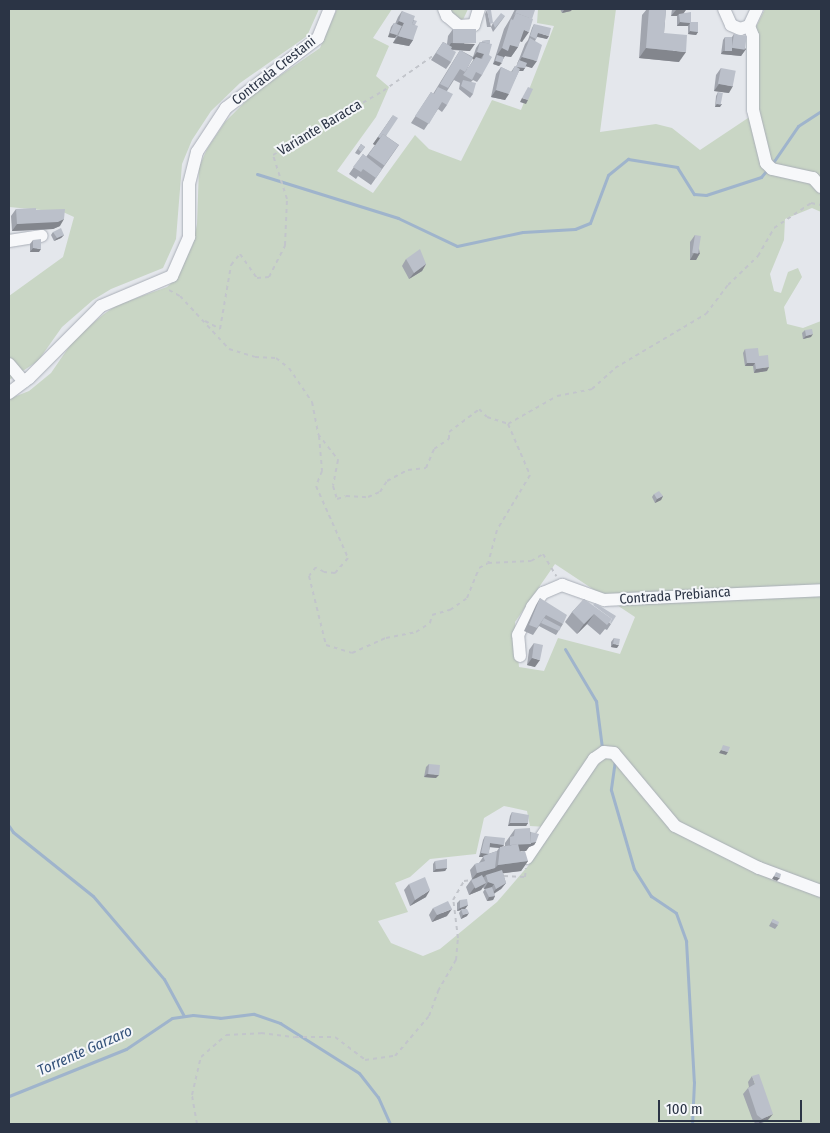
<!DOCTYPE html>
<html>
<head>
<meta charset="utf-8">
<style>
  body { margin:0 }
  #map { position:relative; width:830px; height:1133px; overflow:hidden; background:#e4e7ec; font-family:"Fira Sans Condensed",sans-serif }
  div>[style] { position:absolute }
  .green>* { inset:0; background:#c9d6c5 }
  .stream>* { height:3px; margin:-1.5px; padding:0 1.5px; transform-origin:1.5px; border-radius:1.5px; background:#9fb4cc }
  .path>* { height:2px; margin-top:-1px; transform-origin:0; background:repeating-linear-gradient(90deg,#c2c5cb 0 4px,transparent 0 8px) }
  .roads { filter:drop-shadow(0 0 1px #a9aeb7) drop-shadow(0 0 1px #a9aeb7) }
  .minor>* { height:12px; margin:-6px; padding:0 6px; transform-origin:6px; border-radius:6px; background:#f7f8fa }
  .wall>* { inset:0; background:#a1a5ae }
  .shaded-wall>* { inset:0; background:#83868d }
  .building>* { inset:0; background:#bbc0ca; transform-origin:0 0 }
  span { translate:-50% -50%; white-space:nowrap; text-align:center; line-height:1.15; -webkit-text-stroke:4px #f4f6f9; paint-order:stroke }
  .street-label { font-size:14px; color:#2b3445 }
  .water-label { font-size:15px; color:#34527a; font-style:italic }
  .frame { position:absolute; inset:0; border:10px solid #2b3445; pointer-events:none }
  .scale { position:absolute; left:658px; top:1100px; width:144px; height:22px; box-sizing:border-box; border:2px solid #2b3445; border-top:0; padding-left:6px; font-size:15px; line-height:18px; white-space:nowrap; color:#2b3445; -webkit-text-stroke:4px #f4f6f9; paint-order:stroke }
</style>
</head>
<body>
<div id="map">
  <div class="green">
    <i style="clip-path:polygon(9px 9px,319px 9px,307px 36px,240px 83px,211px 111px,192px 140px,182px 164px,176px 239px,163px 268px,111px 289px,93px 300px,62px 327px,38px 361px,9px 380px,9px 296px,63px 257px,74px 217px,63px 212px,9px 207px)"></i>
    <i style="clip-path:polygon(evenodd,337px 9px,392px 9px,373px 38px,389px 46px,376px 76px,389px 87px,376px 117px,337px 171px,373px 193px,415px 135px,429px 149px,461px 161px,492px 100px,521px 110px,554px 26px,537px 23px,538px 9px,616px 9px,600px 132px,656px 124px,672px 128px,700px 150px,751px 116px,755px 29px,765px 9px,821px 9px,821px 212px,812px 208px,785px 219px,784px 240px,770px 274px,774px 291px,781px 293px,788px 272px,798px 268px,802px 277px,784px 307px,787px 324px,803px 328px,821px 321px,821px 1124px,9px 1124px,9px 399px,29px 391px,51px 373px,75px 338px,104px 314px,117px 305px,167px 287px,176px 279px,193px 244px,197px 224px,199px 167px,207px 149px,225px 122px,252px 95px,320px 48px,337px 9px,555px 564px,635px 617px,620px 654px,558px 638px,544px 671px,519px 667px,515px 622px,555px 564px,337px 9px,504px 806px,527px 811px,530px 826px,547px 827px,528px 866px,497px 902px,440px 949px,423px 956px,391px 943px,378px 921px,408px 912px,395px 883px,410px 877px,430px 859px,476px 854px,484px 818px,504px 806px)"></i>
    <i style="clip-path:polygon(446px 9px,468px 9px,461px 24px)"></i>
  </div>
  <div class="stream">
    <i style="left:772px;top:164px;width:46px;rotate:-55.6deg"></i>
    <i style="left:798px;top:126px;width:27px;rotate:-33deg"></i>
    <i style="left:257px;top:174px;width:148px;rotate:17.3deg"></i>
    <i style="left:398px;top:218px;width:65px;rotate:25.4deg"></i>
    <i style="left:457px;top:246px;width:67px;rotate:-12deg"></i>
    <i style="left:523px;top:232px;width:52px;rotate:-3.3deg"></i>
    <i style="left:575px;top:229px;width:16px;rotate:-22deg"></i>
    <i style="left:590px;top:223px;width:51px;rotate:-69.4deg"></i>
    <i style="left:608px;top:175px;width:26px;rotate:-39deg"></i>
    <i style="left:628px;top:159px;width:50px;rotate:9.3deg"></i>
    <i style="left:677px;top:167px;width:32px;rotate:58deg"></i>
    <i style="left:694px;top:194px;width:12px;rotate:5deg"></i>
    <i style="left:706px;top:195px;width:58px;rotate:-18.1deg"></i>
    <i style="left:761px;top:177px;width:8px;rotate:-50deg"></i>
    <i style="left:565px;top:649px;width:61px;rotate:59.2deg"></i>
    <i style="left:596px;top:701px;width:47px;rotate:82.7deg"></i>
    <i style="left:615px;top:760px;width:30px;rotate:98deg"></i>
    <i style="left:611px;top:790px;width:82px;rotate:73.8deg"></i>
    <i style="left:634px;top:869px;width:32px;rotate:58deg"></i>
    <i style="left:651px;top:896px;width:30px;rotate:34deg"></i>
    <i style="left:676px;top:913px;width:30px;rotate:70deg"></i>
    <i style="left:686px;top:941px;width:141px;rotate:86.8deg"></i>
    <i style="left:694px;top:1082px;width:42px;rotate:92.7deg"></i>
    <i style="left:9px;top:826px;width:7px;rotate:56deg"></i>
    <i style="left:13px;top:832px;width:102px;rotate:38.7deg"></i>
    <i style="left:93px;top:896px;width:109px;rotate:49.5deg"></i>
    <i style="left:164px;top:979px;width:42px;rotate:61.6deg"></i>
    <i style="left:9px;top:1096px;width:126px;rotate:-21.9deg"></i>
    <i style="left:126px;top:1049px;width:55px;rotate:-34deg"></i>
    <i style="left:172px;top:1018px;width:21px;rotate:-8deg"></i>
    <i style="left:193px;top:1015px;width:27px;rotate:6deg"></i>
    <i style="left:220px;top:1018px;width:34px;rotate:-7deg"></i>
    <i style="left:254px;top:1014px;width:28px;rotate:19deg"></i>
    <i style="left:280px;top:1023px;width:93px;rotate:32.3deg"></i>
    <i style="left:359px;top:1073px;width:31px;rotate:52deg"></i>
    <i style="left:378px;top:1097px;width:30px;rotate:66deg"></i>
  </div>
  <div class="path">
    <i style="left:169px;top:290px;width:13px;rotate:29deg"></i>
    <i style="left:180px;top:296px;width:72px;rotate:47.2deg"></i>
    <i style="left:229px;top:349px;width:27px;rotate:17deg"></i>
    <i style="left:255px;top:357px;width:21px;rotate:3deg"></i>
    <i style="left:276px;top:358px;width:16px;rotate:38deg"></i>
    <i style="left:289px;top:368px;width:41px;rotate:55.9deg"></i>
    <i style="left:312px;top:402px;width:33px;rotate:79deg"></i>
    <i style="left:318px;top:434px;width:33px;rotate:52deg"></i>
    <i style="left:338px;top:460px;width:26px;rotate:101deg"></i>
    <i style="left:333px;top:486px;width:14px;rotate:73deg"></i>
    <i style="left:337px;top:499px;width:9px;rotate:-18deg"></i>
    <i style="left:346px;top:496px;width:22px;rotate:3deg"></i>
    <i style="left:368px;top:497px;width:13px;rotate:-23deg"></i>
    <i style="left:380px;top:492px;width:13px;rotate:-58deg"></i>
    <i style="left:387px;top:481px;width:24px;rotate:-28deg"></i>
    <i style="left:408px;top:470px;width:18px;rotate:-6deg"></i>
    <i style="left:426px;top:468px;width:21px;rotate:-67deg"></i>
    <i style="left:434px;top:449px;width:18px;rotate:-34deg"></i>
    <i style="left:449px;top:439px;width:7px;rotate:-90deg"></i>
    <i style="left:449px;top:432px;width:38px;rotate:-37deg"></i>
    <i style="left:479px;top:409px;width:11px;rotate:45deg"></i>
    <i style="left:487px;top:417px;width:22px;rotate:18deg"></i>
    <i style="left:508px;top:424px;width:56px;rotate:66.7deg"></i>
    <i style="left:530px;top:475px;width:64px;rotate:121deg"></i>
    <i style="left:497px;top:530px;width:34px;rotate:105deg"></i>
    <i style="left:205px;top:321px;width:17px;rotate:28deg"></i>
    <i style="left:220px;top:329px;width:65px;rotate:-80.2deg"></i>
    <i style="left:231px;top:265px;width:14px;rotate:-51deg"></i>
    <i style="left:240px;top:254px;width:29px;rotate:55deg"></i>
    <i style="left:257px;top:278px;width:12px;rotate:-5deg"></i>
    <i style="left:269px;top:277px;width:36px;rotate:-63deg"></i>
    <i style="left:285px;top:245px;width:46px;rotate:-87.5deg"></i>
    <i style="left:287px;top:199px;width:46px;rotate:-107.7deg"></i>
    <i style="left:273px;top:155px;width:127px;rotate:-30.2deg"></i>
    <i style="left:383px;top:91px;width:62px;rotate:-35.2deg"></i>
    <i style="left:508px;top:424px;width:56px;rotate:-29.7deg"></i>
    <i style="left:557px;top:396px;width:36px;rotate:-11deg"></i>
    <i style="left:592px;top:389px;width:31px;rotate:-42deg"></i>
    <i style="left:615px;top:368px;width:106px;rotate:-30.7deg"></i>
    <i style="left:706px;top:314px;width:36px;rotate:-53deg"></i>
    <i style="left:728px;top:285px;width:42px;rotate:-44deg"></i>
    <i style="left:758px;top:256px;width:32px;rotate:-60deg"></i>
    <i style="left:774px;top:228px;width:45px;rotate:-34deg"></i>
    <i style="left:811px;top:203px;width:10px;rotate:11deg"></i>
    <i style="left:319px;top:436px;width:35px;rotate:85deg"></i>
    <i style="left:322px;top:471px;width:16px;rotate:112deg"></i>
    <i style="left:316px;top:486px;width:79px;rotate:66deg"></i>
    <i style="left:348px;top:558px;width:20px;rotate:131deg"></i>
    <i style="left:335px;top:573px;width:11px;rotate:-175deg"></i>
    <i style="left:324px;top:572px;width:9px;rotate:-148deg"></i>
    <i style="left:316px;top:567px;width:11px;rotate:128deg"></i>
    <i style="left:309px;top:576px;width:71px;rotate:76.2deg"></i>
    <i style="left:326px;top:645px;width:27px;rotate:17deg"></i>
    <i style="left:352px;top:653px;width:37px;rotate:-24deg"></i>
    <i style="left:386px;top:638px;width:31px;rotate:-11deg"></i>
    <i style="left:416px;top:632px;width:17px;rotate:-33deg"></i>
    <i style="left:430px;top:623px;width:8px;rotate:-76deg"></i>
    <i style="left:432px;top:615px;width:19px;rotate:-16deg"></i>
    <i style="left:450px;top:610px;width:21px;rotate:-35deg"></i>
    <i style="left:467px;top:598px;width:32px;rotate:-68deg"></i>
    <i style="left:479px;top:568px;width:10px;rotate:-29deg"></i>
    <i style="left:488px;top:563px;width:43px;rotate:-2.7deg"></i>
    <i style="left:531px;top:561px;width:14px;rotate:-30deg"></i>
    <i style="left:543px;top:554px;width:26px;rotate:59deg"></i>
    <i style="left:504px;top:876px;width:21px;rotate:3deg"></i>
    <i style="left:525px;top:877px;width:9px;rotate:-84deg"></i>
    <i style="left:197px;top:1124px;width:29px;rotate:-100deg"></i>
    <i style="left:192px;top:1095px;width:39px;rotate:-77deg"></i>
    <i style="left:201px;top:1057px;width:33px;rotate:-41deg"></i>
    <i style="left:226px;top:1035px;width:35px;rotate:-3deg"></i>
    <i style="left:261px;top:1033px;width:34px;rotate:7deg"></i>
    <i style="left:295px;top:1037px;width:40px"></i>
    <i style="left:335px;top:1037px;width:38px;rotate:37deg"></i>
    <i style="left:365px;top:1060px;width:30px;rotate:-8deg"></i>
    <i style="left:395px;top:1056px;width:52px;rotate:-49.6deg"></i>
    <i style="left:429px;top:1016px;width:27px;rotate:-70deg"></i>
    <i style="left:438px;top:991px;width:36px;rotate:-60deg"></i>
    <i style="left:456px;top:960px;width:22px;rotate:-85deg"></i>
    <i style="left:458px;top:938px;width:38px;rotate:-97deg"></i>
    <i style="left:453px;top:900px;width:22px;rotate:-60deg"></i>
    <i style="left:464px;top:881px;width:8px;rotate:-7deg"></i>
  </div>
  <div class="roads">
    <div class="minor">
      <i style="left:444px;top:9px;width:8px;rotate:67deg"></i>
      <i style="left:447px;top:16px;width:16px;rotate:40deg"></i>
      <i style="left:459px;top:26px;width:15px;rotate:-4deg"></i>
      <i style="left:474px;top:25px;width:17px;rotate:-73deg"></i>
      <i style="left:724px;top:9px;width:17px;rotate:66deg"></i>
      <i style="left:731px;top:25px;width:10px;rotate:24deg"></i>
      <i style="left:740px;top:29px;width:9px;rotate:-18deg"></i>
      <i style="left:749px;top:26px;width:19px;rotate:-65deg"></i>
      <i style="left:749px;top:26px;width:11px;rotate:68deg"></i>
      <i style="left:753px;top:36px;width:74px;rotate:90deg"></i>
      <i style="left:753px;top:110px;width:55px;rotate:76.2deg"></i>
      <i style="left:766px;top:163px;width:8px;rotate:45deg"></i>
      <i style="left:772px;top:169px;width:42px;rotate:12.4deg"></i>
      <i style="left:813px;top:178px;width:12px;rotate:48deg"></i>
      <i style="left:9px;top:241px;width:33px;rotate:-9deg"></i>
      <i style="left:9px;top:364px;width:23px;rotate:50deg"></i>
      <i style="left:9px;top:393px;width:25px;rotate:-37deg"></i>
      <i style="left:29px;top:378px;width:102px;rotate:-45deg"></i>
      <i style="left:101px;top:306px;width:77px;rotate:-22.9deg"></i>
      <i style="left:172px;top:276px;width:43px;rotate:-66.4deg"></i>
      <i style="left:189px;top:237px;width:53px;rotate:-90deg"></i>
      <i style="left:189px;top:184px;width:33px;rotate:-76deg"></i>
      <i style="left:197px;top:152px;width:53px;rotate:-56.6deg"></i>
      <i style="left:226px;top:108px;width:116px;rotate:-37.3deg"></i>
      <i style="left:318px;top:38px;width:31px;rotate:-68deg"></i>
      <i style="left:520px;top:656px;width:21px;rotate:-95deg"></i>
      <i style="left:518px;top:635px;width:31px;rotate:-63deg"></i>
      <i style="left:532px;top:607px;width:18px;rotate:-52deg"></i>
      <i style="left:543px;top:593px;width:21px;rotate:-23deg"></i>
      <i style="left:562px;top:585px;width:45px;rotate:19.7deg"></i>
      <i style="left:604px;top:600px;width:217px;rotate:-2.6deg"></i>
      <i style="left:527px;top:858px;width:120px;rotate:-55.9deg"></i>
      <i style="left:594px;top:759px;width:12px;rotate:-35deg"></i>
      <i style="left:604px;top:752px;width:10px;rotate:6deg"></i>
      <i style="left:614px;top:753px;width:95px;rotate:50.1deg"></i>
      <i style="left:675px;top:826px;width:94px;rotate:26.6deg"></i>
      <i style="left:759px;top:868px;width:66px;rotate:20.4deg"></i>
    </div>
  </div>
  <div class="wall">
    <i style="clip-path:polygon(515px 9px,532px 9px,522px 42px,520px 41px,518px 47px,511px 57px,505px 56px,499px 66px,493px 64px,504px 29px,510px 19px)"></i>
    <i style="clip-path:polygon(560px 9px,572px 9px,571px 11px,562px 13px)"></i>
    <i style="clip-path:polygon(647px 9px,666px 9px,664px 33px,679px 62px,639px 58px,642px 15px)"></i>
    <i style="clip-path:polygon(672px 9px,686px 9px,684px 13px,698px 32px,696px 35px,688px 34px,688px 26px,677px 26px,677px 16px,671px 16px)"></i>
    <i style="clip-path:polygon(487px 10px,491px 27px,487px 27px,485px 14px)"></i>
    <i style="clip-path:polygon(402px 11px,414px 20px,415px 25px,413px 40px,409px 46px,393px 43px,398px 33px,395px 38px,388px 37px,391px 27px,394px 23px,395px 24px,398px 17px)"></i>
    <i style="clip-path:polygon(505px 16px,493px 32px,491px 27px,493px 23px)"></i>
    <i style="clip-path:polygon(534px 24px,547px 39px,537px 37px,535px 41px,532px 68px,526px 66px,523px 71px,519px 71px,505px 100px,491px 97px,496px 74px,501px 67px,511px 72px,515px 66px,516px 67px,525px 44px,528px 40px,532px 28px)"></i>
    <i style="clip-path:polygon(453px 29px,470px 51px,451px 50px,451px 62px,446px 69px,431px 60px,443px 42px,447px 44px,448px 36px)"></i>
    <i style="clip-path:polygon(734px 34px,746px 49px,741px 56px,721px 54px,723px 40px,725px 37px,732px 37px)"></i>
    <i style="clip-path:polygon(evenodd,490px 40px,482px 75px,477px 82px,473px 80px,471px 82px,473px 94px,470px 98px,459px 89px,460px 83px,454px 80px,447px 91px,447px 105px,442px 112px,438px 109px,424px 130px,411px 123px,431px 92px,433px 94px,460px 50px,473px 57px,476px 48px,480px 42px,482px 42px,482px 41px,490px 40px,472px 59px,474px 59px,466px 71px,472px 59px)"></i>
    <i style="clip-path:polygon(721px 68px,729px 93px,714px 91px,716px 75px)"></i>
    <i style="clip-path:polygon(718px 92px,720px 107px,715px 107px,716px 96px)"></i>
    <i style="clip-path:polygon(393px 115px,386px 136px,399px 145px,371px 185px,358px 176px,356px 179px,349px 174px,363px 154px,366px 157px,375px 145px,373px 144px)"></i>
    <i style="clip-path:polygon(361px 144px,365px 147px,359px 155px,355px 153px)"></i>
    <i style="clip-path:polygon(16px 209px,36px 210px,60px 226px,53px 229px,12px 231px,11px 216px)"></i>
    <i style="clip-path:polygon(53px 232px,64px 235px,61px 238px,54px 241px,51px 235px)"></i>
    <i style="clip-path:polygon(695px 235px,700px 253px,696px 260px,690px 260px,690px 242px)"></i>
    <i style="clip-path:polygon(33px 240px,39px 252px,30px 252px,30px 244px)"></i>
    <i style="clip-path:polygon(406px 259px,426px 264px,422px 271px,409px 279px,402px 266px)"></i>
    <i style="clip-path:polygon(805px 330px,811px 337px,803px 339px,802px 333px)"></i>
    <i style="clip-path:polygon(745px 349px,767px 371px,754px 373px,753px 366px,745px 366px,743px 353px)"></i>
    <i style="clip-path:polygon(654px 494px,663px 496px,661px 500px,655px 503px,652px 497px)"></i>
    <i style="clip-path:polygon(540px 598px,563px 624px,556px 635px,539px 626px,533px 635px,524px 631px,536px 605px)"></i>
    <i style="clip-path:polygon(584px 599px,611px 624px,607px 630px,605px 629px,600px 635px,587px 624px,577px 634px,565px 622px,572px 612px)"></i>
    <i style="clip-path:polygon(614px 638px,617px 648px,611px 647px,611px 642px)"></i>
    <i style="clip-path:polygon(534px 643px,535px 667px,527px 665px,529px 650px)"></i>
    <i style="clip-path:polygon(429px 764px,436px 778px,424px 777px,426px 767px)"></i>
    <i style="clip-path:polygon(512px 812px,528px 823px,526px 826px,508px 826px,510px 816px)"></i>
    <i style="clip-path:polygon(evenodd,515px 829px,531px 832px,536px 842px,534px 845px,529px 847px,526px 851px,520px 851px,528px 861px,521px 871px,503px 873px,506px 883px,501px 889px,494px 894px,495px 896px,493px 900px,487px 901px,483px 892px,485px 889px,484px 889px,483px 887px,481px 890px,469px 895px,466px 887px,471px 880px,472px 879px,470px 870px,475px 864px,479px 863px,483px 857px,479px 857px,483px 840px,485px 836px,504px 845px,502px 847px,505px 846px,505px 843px,515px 829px,490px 847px,499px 848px,497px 851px,488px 854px,490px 847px)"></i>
    <i style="clip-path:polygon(435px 861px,447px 868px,445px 871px,433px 872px,433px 864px)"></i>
    <i style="clip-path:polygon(409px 884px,426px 897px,410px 906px,404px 890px)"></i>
    <i style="clip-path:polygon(460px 900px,468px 905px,465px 909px,463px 909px,467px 916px,461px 919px,459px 913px,461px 910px,457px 911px,457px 903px)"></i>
    <i style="clip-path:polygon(433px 908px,447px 916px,432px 922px,429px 915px)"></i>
    <i style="clip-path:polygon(773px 919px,778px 925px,775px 929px,769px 926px)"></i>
    <i style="clip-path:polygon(752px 1076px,768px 1120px,760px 1124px,756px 1124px,753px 1121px,743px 1094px,748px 1088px,749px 1087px,748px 1082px)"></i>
  </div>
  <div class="shaded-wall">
    <i style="clip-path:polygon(568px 9px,572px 9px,571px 11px,562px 13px,564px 10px)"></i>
    <i style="clip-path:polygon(676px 10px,686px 10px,681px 16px,679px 14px,677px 16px,671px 16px)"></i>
    <i style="clip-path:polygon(399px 21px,404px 23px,400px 30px,394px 28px)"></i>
    <i style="clip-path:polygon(680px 22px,690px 23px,688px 26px,677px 26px)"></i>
    <i style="clip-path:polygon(524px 30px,529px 32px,522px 42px,517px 40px)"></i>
    <i style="clip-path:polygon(690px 31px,698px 32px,696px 35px,688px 34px)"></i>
    <i style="clip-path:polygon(390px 33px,397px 35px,395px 38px,388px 37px)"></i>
    <i style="clip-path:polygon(538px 33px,549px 36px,547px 39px,535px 36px)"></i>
    <i style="clip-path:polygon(398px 36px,413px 40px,409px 46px,393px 43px)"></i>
    <i style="clip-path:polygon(451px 43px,475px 44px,470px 51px,447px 49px)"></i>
    <i style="clip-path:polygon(510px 45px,518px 47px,511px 57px,505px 56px,501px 61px,497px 55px,502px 48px)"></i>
    <i style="clip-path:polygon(646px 48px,686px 52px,679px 62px,639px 58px)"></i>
    <i style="clip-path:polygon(732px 48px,746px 49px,741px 56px,721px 54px,723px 51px,730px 51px)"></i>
    <i style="clip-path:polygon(477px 52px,484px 54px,479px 61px,472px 59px)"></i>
    <i style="clip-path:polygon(522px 57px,537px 61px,532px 68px,518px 64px,519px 60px,517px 64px)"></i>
    <i style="clip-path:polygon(495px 61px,502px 63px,499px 66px,493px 64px)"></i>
    <i style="clip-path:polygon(516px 67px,525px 68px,523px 71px,514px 71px)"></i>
    <i style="clip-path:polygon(719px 84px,733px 86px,729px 93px,714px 91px)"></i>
    <i style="clip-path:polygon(496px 90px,509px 94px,505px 100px,491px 97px)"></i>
    <i style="clip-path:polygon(522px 98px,528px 100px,526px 104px,520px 102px)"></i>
    <i style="clip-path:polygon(717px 104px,722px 104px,720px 107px,715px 107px)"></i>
    <i style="clip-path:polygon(378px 137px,384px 140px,379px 147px,373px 144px)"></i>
    <i style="clip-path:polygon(64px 219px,60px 226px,53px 229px,12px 231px,17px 224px)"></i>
    <i style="clip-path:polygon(64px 235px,61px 238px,54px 241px,57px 238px)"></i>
    <i style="clip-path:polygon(33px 248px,41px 249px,39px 252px,30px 252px)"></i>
    <i style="clip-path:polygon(694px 253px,700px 253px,696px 260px,690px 260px)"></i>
    <i style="clip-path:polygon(426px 264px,422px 271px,409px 279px,414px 273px)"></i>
    <i style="clip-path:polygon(813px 334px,811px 337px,803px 339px,806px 336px)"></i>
    <i style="clip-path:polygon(747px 363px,755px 363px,753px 366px,745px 366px)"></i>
    <i style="clip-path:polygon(769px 367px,767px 371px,754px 373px,756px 369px)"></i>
    <i style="clip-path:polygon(663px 496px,661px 500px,655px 503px,657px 499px)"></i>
    <i style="clip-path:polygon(594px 614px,587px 624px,577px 634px,584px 624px)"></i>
    <i style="clip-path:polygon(613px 644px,619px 645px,617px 648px,611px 647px)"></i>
    <i style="clip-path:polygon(532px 658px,540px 660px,535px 667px,527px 665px)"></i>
    <i style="clip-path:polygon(721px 750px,728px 752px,726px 755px,719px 753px)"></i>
    <i style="clip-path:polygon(427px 774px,439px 775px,436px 778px,424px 777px)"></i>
    <i style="clip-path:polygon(510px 823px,528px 823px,526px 826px,508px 826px)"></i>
    <i style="clip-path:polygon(536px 842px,534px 845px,529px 847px,526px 851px,505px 852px,510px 845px)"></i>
    <i style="clip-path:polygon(490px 843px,504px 845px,501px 848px,488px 847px)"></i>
    <i style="clip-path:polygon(481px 853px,489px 854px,486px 857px,479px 857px)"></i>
    <i style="clip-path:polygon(528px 861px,521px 871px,490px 875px,486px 875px,484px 877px,472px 879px,477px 873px,495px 868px,498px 865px)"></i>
    <i style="clip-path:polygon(447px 868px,445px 871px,433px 872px,436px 869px)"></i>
    <i style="clip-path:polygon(774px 876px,780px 878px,777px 881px,772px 879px)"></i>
    <i style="clip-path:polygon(488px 882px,494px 884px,490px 890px,484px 889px)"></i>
    <i style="clip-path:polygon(486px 883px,481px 890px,469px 895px,474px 888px)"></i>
    <i style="clip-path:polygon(506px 883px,501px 889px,491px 895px,496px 889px)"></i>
    <i style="clip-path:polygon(430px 890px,426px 897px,410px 906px,415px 900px)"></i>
    <i style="clip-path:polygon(495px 896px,493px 900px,487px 901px,489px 897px)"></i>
    <i style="clip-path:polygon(468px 905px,465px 909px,457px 911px,460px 908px)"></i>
    <i style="clip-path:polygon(452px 909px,447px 916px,432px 922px,437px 915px)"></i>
    <i style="clip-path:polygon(469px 913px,467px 916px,461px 919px,463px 915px)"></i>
    <i style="clip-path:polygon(773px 1114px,768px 1120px,758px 1124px,762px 1119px)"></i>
  </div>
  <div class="building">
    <i style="clip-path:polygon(517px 9px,532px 9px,535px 10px,532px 19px,516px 13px,514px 16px)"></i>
    <i style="clip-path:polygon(649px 9px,666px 9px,664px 33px,687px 35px,686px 52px,646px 48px)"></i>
    <i style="left:676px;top:9px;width:10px;height:1px"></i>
    <i style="clip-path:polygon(487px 10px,491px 10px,493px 23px,490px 24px)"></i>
    <i style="clip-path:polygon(402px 11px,415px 16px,412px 24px,418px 26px,413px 40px,398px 36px,404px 23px,399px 21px)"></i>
    <i style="clip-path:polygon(691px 12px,691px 22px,698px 22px,698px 32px,690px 31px,690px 23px,680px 22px,679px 14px)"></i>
    <i style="clip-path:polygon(501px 13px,505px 16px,495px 28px,493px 23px)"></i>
    <i style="clip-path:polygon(516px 13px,533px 19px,529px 32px,524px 30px,518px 47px,510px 45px,508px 51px,502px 48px,511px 19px,513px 20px)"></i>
    <i style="clip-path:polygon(414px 20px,417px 21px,415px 25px,412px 24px)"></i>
    <i style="clip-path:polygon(394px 23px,402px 26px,397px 35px,390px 33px)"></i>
    <i style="clip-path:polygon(534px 24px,551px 28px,549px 36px,538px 33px,536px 39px,530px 36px)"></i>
    <i style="left:453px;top:29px;width:23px;height:14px"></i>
    <i style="left:734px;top:34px;width:13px;height:14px;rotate:9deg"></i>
    <i style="left:725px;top:37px;width:7px;height:14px"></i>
    <i style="clip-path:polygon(530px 38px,542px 45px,537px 61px,522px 57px)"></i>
    <i style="clip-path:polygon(490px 40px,490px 44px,482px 42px,482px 41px)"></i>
    <i style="clip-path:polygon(443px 42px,452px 47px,451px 49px,456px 52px,451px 62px,436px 53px)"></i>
    <i style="clip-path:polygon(480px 42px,492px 44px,489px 55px,492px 57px,482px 75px,476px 72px,472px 80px,463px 75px,476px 57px,482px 59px,484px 54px,477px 52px)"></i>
    <i style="clip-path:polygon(460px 50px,473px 58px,465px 72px,460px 69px,448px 88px,440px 84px)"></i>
    <i style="left:497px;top:55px;width:7px;height:6px;rotate:16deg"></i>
    <i style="clip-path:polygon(519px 60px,527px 63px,525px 68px,516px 67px)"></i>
    <i style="clip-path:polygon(515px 66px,520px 69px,509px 94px,496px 90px,501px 67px,512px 72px)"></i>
    <i style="left:721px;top:68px;width:15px;height:16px;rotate:11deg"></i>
    <i style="clip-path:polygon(463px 80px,476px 83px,473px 94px,461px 86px)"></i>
    <i style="clip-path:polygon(438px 87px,453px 94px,447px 105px,442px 102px,429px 124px,415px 116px,431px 92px,434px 94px)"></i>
    <i style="clip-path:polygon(528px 87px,533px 89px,528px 100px,522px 98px)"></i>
    <i style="left:718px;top:92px;width:5px;height:12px;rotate:11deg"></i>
    <i style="clip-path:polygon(393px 115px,398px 118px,386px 136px,383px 134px,380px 138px,378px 137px)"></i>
    <i style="left:383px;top:134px;width:19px;height:25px;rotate:35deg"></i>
    <i style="clip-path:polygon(361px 144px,365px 147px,361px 152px,358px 149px)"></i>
    <i style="clip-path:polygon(363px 154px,382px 169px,376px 178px,363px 169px,361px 172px,353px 167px)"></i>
    <i style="clip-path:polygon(36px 208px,36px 210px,65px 209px,64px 219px,58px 222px,17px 224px,16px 209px)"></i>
    <i style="clip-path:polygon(61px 228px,64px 235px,57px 238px,53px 232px)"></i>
    <i style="left:695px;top:235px;width:6px;height:18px;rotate:9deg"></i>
    <i style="clip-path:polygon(41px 239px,41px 249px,33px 248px,33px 240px)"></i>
    <i style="clip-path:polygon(420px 249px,426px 264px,414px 273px,406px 259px)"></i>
    <i style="clip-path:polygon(812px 329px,813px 334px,806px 336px,805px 330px)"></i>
    <i style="clip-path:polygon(758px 348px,759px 356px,768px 355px,769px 367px,756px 369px,755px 363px,747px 363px,745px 349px)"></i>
    <i style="clip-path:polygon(659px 491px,663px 496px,657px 499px,654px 494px)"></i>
    <i style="clip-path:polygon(540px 598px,567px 615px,563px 624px,546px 615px,537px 628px,529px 625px)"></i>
    <i style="clip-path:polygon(584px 599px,612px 619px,607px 625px,594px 614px,584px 624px,572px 612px)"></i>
    <i style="clip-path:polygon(595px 603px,616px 616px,611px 624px,610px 622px,612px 619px,593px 605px)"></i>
    <i style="clip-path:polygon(544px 618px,561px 627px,559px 631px,541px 623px)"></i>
    <i style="left:614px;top:638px;width:6px;height:6px;rotate:9deg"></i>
    <i style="clip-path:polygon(534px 643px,543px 645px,540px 660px,532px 658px)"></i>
    <i style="clip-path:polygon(723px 745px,730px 747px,728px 752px,721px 750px)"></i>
    <i style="left:429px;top:764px;width:11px;height:10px;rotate:5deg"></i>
    <i style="clip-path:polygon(512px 812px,529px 815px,528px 823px,510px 823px)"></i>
    <i style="clip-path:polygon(530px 828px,531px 844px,510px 845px,510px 837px,514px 836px,515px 829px)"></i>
    <i style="clip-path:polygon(531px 832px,539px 834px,536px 842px,531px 843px)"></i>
    <i style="clip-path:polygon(485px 836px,505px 838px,504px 845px,490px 843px,489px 854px,481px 853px)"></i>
    <i style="clip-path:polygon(518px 844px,520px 852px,525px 851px,528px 861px,498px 865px,500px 847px)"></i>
    <i style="clip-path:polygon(497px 851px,495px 868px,477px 873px,475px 864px,485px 861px,483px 856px)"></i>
    <i style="clip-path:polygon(447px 859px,447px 868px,436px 869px,435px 861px)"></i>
    <i style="clip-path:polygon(502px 870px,506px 883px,496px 889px,494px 884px,488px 882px,486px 875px)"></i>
    <i style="clip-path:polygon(776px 872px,781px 874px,780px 878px,774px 876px)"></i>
    <i style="left:482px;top:875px;width:9px;height:12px;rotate:63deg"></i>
    <i style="clip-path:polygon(425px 877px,430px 890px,415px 900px,409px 884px)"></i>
    <i style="clip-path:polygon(492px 887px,495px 896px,489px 897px,485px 889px)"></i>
    <i style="clip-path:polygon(467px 899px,468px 905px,460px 908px,460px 900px)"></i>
    <i style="clip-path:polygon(448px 901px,452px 909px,437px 915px,433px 908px)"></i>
    <i style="clip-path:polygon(461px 909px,467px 909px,469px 913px,463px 915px)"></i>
    <i style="clip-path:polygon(773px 919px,779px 922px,778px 925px,771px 922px)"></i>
    <i style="clip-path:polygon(759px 1074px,773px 1114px,762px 1119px,757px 1115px,748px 1088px,755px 1084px,752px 1076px)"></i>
  </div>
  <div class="street-label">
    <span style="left:274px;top:71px;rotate:-38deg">Contrada Crestani</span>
    <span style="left:320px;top:128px;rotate:-31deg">Variante Baracca</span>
    <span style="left:675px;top:596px;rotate:-4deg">Contrada Prebianca</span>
  </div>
  <div class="water-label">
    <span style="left:85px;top:1051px;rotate:-24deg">Torrente Garzaro</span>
  </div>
  <div class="frame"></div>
  <div class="scale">100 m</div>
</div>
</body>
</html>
